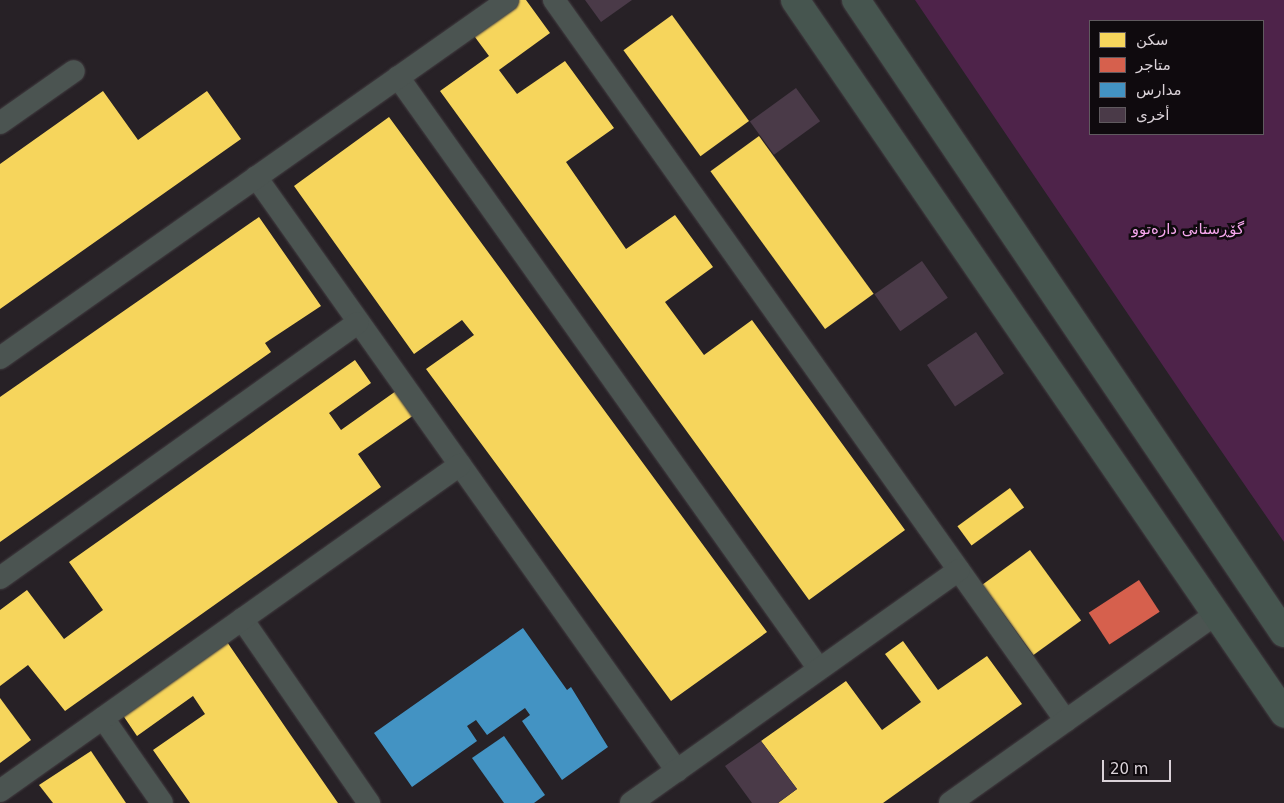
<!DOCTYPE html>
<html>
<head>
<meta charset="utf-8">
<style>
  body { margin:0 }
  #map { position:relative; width:1284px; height:803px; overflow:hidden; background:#272126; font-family:"DejaVu Sans","Noto Sans Arabic",sans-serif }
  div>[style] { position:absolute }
  .green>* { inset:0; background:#4e234a }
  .homes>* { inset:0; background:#f6d55c; transform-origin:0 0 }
  .shops>* { inset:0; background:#d6604d; transform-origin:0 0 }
  .schools>* { inset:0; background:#4393c3 }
  .building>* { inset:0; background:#4a3a48; transform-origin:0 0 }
  .roads { filter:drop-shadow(0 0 1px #433e42) drop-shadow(0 0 1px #433e42) }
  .street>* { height:22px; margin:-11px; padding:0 11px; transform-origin:11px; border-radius:11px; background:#4b5451 }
  .secondary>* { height:28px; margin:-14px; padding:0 14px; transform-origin:14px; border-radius:14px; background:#46554f }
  span { translate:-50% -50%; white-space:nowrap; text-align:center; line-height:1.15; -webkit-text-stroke:5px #0f0a0e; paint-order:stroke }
  .park-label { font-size:15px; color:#f6a7ed }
  .legend { position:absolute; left:1089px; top:20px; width:175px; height:115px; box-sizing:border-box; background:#0f0a0e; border:1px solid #605a5f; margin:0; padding:6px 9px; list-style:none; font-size:15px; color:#dad2d8 }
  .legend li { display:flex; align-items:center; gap:10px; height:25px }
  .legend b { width:25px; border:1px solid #605a5f }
  .scale { position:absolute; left:1102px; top:760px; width:69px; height:22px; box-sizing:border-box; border:2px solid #dad2d8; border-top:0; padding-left:6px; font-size:15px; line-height:18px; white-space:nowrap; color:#dad2d8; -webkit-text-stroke:4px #0f0a0e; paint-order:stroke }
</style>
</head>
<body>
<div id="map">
  <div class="green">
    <i style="clip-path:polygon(evenodd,915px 0,1284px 0,1284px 542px,1193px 410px,915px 0,1090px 21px,1263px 21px,1263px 134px,1090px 134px,1090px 21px)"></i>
  </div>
  <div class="homes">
    <i style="clip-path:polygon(510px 0,526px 0,550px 33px,499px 70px,517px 94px,565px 61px,614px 128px,566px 162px,626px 249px,675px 215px,713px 267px,665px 302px,704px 355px,752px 320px,905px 530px,809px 600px,440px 91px,489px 56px,469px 29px)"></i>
    <i style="left:672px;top:15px;width:131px;height:60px;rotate:54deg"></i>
    <i style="clip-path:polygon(103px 91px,138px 140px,207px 91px,241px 139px,0 309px,0 164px)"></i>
    <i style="clip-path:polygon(389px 117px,767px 632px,671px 701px,426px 369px,474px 335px,462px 320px,414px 354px,294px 186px)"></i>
    <i style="left:759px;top:136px;width:195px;height:60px;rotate:54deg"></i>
    <i style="clip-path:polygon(259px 217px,321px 306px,265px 343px,271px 352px,0 542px,0 397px)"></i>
    <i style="clip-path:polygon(355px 360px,371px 383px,329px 413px,341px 430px,396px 391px,414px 415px,358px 454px,381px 487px,65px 711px,28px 665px,0 686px,0 610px,27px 590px,64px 639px,103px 610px,69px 562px)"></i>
    <i style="left:1010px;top:488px;width:24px;height:65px;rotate:54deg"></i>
    <i style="left:1030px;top:550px;width:87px;height:59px;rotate:54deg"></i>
    <i style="clip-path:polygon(223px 636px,290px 734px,338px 803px,190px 803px,153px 750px,205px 714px,193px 696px,137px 736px,118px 708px)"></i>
    <i style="clip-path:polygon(903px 641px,938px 690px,987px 656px,1022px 704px,883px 803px,778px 803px,797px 789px,761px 741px,846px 681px,882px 730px,921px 702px,885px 654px)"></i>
    <i style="clip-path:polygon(0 698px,31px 740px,0 763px)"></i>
    <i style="clip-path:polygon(91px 751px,126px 803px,53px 803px,39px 785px)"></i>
  </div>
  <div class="shops">
    <i style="left:1139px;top:580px;width:38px;height:60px;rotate:57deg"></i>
  </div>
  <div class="schools">
    <i style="clip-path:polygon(523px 628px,567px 690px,571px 687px,608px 747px,562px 780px,522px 721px,530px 715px,525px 708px,487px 735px,476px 720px,467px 726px,477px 741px,412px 787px,374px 733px)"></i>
    <i style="clip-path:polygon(504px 736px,545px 795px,534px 803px,504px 803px,472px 758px)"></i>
  </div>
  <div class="building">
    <i style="clip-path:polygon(585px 0,632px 0,601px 22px)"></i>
    <i style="left:796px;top:88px;width:41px;height:57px;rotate:54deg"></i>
    <i style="left:922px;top:261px;width:45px;height:58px;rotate:55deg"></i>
    <i style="left:976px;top:332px;width:50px;height:59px;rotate:56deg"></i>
    <i style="clip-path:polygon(761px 741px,797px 789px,778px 803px,752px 803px,725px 766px)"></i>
  </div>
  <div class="roads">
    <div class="street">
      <i style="left:554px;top:0;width:884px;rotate:54.62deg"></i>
      <i style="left:398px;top:77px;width:726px;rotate:54.58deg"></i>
      <i style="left:0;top:123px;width:90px;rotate:-35.1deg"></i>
      <i style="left:256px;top:177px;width:728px;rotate:54.67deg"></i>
      <i style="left:0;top:358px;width:621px;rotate:-35.17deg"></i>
      <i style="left:0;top:578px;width:439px;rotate:-35.5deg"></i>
      <i style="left:242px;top:619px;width:224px;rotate:55.4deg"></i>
      <i style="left:103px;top:718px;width:103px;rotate:55.2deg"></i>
      <i style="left:0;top:791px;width:564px;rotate:-35.33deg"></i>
      <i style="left:631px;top:803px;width:402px;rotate:-35.4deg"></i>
      <i style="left:950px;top:803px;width:326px;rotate:-35.4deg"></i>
    </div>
    <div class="secondary">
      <i style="left:795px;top:0;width:865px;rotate:55.56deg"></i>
      <i style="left:856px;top:0;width:764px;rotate:55.94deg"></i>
    </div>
  </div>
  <div class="park-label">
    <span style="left:1188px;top:230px">گۆڕستانی دارەتوو</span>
  </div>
  <ul class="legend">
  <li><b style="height:14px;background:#f6d55c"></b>سكن</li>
  <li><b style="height:14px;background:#d6604d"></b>متاجر</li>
  <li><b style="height:14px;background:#4393c3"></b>مدارس</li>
  <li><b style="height:14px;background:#4a3a48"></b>أخرى</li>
  </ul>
  <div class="scale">20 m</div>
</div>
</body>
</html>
